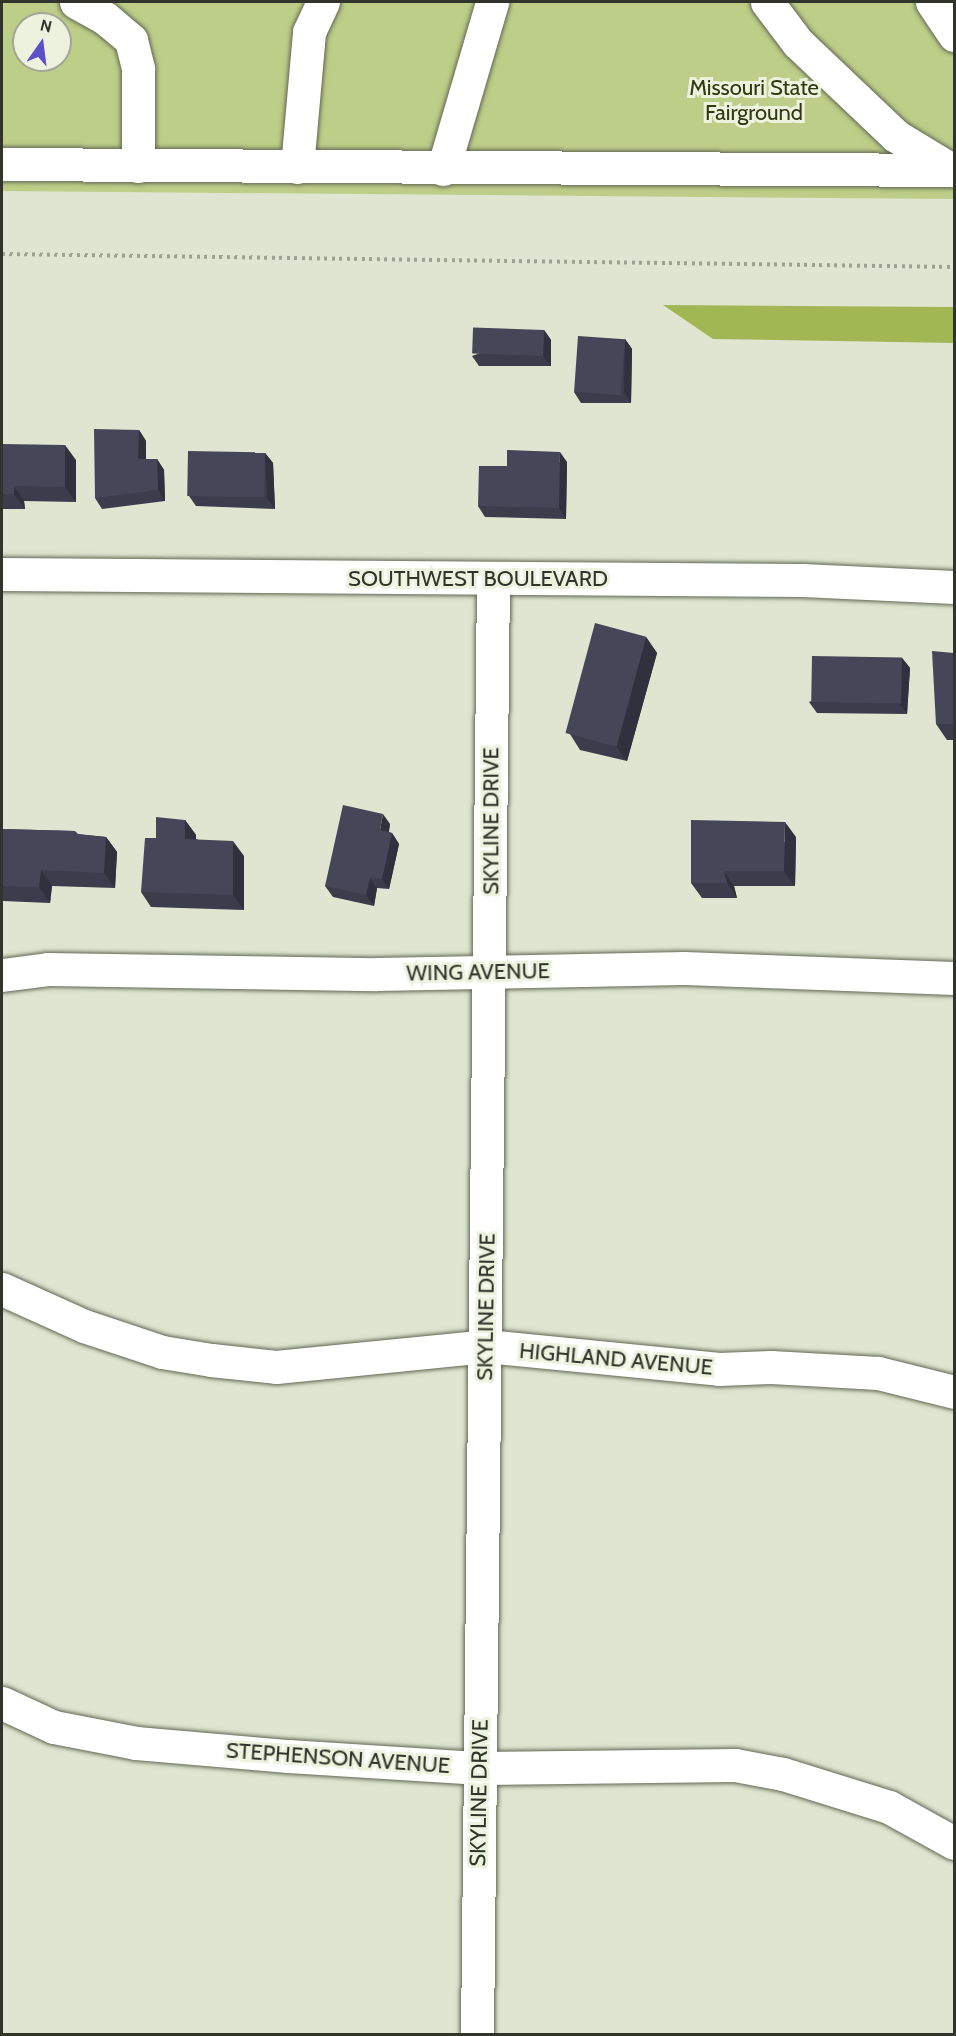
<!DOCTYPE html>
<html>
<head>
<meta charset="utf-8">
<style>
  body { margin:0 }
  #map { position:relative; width:956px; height:2036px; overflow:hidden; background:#dfe5d0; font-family:Cabin,sans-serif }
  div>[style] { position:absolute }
  .green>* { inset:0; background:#bdce88 }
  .forest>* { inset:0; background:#a1b753 }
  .path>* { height:4px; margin-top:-2px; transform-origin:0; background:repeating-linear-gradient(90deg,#9da292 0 3px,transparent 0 7.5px) }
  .roads { filter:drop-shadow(0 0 2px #626754) drop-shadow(0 0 2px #626754) }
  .minor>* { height:33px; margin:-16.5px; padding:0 16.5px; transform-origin:16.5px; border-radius:16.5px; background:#fff }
  .wall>* { inset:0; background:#3b3c4c }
  .shaded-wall>* { inset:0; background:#30313e }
  .building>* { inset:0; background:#454658; transform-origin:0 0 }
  span { translate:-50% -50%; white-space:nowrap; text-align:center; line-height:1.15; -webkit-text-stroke:6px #ecf2dd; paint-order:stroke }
  .park-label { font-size:22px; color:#30390f }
  .street-label { font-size:22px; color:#31342c }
  .frame { position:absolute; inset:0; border:3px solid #31342c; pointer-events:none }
  .north { position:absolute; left:12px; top:12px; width:60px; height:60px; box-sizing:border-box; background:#ecf2dd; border:2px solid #a1a696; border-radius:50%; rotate:14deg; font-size:16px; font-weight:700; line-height:24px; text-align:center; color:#31342c }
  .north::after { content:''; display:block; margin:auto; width:21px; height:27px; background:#5d4fc7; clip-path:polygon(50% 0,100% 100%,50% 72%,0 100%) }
</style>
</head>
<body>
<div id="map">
  <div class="green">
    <i style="clip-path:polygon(evenodd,2px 2px,954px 2px,954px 199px,2px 191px,2px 2px,24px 24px,60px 24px,60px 60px,24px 60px,24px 24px)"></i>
  </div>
  <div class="forest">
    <i style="clip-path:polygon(663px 305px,954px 307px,954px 343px,713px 339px)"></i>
  </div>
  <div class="path">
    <i style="left:2px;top:254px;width:952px;rotate:0.78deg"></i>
  </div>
  <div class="roads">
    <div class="minor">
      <i style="left:76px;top:2px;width:33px;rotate:29deg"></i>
      <i style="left:105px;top:18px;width:34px;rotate:40deg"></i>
      <i style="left:131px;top:40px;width:30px;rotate:76deg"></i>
      <i style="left:138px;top:69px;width:97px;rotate:90deg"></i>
      <i style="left:767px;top:2px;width:51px;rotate:52.9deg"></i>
      <i style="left:798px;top:43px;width:135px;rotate:43.5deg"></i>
      <i style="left:896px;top:136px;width:66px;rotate:31.3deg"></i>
      <i style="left:932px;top:2px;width:40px;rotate:56deg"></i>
      <i style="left:2px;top:164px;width:952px;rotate:0.36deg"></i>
      <i style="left:297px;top:167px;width:136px;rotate:-84.9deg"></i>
      <i style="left:309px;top:32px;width:33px;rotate:-65deg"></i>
      <i style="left:443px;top:169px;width:174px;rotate:-73.6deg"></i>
      <i style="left:2px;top:574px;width:800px;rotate:0.43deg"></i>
      <i style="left:802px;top:580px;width:152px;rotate:2.6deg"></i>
      <i style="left:2px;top:975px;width:46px;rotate:-7.4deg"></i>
      <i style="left:48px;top:969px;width:328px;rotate:0.9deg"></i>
      <i style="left:376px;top:974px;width:308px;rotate:-1.1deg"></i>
      <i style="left:684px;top:968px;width:270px;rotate:2.1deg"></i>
      <i style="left:2px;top:1289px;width:90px;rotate:24.3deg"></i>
      <i style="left:84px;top:1326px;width:82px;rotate:18.4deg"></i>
      <i style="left:162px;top:1352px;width:50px;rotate:9.3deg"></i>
      <i style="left:211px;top:1360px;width:65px;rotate:6.1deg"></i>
      <i style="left:276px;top:1367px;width:211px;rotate:-5.7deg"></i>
      <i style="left:486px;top:1346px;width:234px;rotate:5.6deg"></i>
      <i style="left:719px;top:1369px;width:52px;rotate:-2.2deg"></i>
      <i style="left:771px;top:1367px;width:107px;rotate:3.2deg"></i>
      <i style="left:878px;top:1373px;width:78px;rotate:14deg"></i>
      <i style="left:2px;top:1703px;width:57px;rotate:24.8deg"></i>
      <i style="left:54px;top:1727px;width:84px;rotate:11deg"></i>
      <i style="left:136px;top:1743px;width:153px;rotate:4.9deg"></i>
      <i style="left:288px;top:1756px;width:193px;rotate:3.6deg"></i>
      <i style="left:481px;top:1768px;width:254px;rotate:-0.7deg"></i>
      <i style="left:735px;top:1765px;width:49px;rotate:10.6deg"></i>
      <i style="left:783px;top:1774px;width:111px;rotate:17.3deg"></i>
      <i style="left:889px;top:1807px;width:74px;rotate:29deg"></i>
      <i style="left:477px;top:2034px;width:1454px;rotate:-89.37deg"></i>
    </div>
  </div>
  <div class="wall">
    <i style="clip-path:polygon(544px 330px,551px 340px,551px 366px,479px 366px,472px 356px)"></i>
    <i style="clip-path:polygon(625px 339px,632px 349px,631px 403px,581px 403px,574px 392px)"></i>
    <i style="clip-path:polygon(139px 430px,146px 441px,146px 459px,157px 459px,164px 470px,165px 501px,102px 509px,95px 498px)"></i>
    <i style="clip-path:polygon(2px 444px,76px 460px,76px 502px,24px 501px,25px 509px,2px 509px)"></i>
    <i style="clip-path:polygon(265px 453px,273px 463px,275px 509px,196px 506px,189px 496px)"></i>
    <i style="clip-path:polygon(567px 462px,566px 519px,485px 517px,478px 506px,507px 466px)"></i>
    <i style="clip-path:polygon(646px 637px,657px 653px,627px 761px,580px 750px,570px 734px)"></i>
    <i style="clip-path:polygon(954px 653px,954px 740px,947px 740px,936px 724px)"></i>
    <i style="clip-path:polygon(902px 658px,910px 668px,907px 714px,817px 713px,809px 702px)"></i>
    <i style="clip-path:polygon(185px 820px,196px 835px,196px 839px,244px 856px,244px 910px,151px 907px,141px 892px,156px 838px)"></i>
    <i style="clip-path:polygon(390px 824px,389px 832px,392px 833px,399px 844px,389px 889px,377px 888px,374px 906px,333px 897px,325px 886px)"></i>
    <i style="clip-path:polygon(2px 829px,75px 831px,78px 834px,106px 837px,117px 852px,115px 888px,52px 886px,50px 903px,3px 901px,2px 898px)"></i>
    <i style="clip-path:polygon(796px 837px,795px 886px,734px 886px,737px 898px,702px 898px,691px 883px)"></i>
  </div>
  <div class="shaded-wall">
    <i style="clip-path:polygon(544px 330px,551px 340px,551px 366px,543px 356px)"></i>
    <i style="clip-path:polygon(625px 339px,632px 349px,631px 403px,624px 392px)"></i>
    <i style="clip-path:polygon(139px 430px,146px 441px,146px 470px,138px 459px)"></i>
    <i style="clip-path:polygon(65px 445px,76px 460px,76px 502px,65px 487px)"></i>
    <i style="clip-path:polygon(560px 452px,567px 462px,566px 519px,559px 508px)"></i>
    <i style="clip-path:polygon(265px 453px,273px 463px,275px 509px,267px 498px)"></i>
    <i style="clip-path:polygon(157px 459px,164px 470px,165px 501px,158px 490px)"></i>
    <i style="clip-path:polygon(14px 486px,24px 501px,25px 509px,14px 494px)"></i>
    <i style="clip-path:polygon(646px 637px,657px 653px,627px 761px,616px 746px)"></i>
    <i style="clip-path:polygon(902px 658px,910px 668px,907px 714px,900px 704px)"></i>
    <i style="clip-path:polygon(383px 814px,390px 824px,387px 840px,380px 830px)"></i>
    <i style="clip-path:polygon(185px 820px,196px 835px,195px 854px,185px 839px)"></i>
    <i style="clip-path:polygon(785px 822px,796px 837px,795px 886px,784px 871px)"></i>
    <i style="clip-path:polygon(392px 833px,399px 844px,389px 889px,382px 879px)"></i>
    <i style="clip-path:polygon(106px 837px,117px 852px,115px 888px,104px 873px)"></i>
    <i style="clip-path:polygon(233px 841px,244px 856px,244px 910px,233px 895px)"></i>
    <i style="clip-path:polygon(41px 870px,52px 886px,50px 903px,39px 887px)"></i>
    <i style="clip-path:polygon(724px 871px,734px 886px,737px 898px,727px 883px)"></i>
    <i style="clip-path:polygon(370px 878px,377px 888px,374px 906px,366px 895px)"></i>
  </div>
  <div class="building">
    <i style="left:544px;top:330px;width:26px;height:71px;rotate:92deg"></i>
    <i style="left:578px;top:336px;width:47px;height:56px;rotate:4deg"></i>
    <i style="clip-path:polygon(94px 429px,139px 430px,138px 459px,157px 459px,158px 490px,95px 498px)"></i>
    <i style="clip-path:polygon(2px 444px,65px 445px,65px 487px,14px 486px,14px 494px,2px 494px)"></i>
    <i style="clip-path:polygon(507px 450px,560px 452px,559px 508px,478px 506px,479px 466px,507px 466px)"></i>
    <i style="left:188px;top:451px;width:77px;height:45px;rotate:1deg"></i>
    <i style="left:595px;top:623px;width:53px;height:114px;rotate:15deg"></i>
    <i style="clip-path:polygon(932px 651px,954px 653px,954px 724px,936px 724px)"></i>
    <i style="left:812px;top:656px;width:90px;height:46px;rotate:1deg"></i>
    <i style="clip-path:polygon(343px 805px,383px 814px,380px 830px,392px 833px,382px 879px,370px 878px,366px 895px,325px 886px)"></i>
    <i style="clip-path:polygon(156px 817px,185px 820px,185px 839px,233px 841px,233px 895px,141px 892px,145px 838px,156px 838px)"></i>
    <i style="clip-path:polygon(691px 820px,785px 822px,784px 871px,724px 871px,727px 883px,691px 883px)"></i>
    <i style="clip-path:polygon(2px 829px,75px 831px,75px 834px,106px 837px,104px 873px,41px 870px,39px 887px,2px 886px)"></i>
  </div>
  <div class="park-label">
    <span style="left:754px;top:100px">Missouri State<br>Fairground</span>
  </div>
  <div class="street-label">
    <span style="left:478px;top:579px">SOUTHWEST BOULEVARD</span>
    <span style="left:491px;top:821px;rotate:-90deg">SKYLINE DRIVE</span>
    <span style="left:478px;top:972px;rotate:-1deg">WING AVENUE</span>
    <span style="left:486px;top:1307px;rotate:-89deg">SKYLINE DRIVE</span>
    <span style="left:616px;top:1359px;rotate:5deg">HIGHLAND AVENUE</span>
    <span style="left:338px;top:1758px;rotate:4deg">STEPHENSON AVENUE</span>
    <span style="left:479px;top:1793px;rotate:-89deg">SKYLINE DRIVE</span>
  </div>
  <div class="frame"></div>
  <div class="north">N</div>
</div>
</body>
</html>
